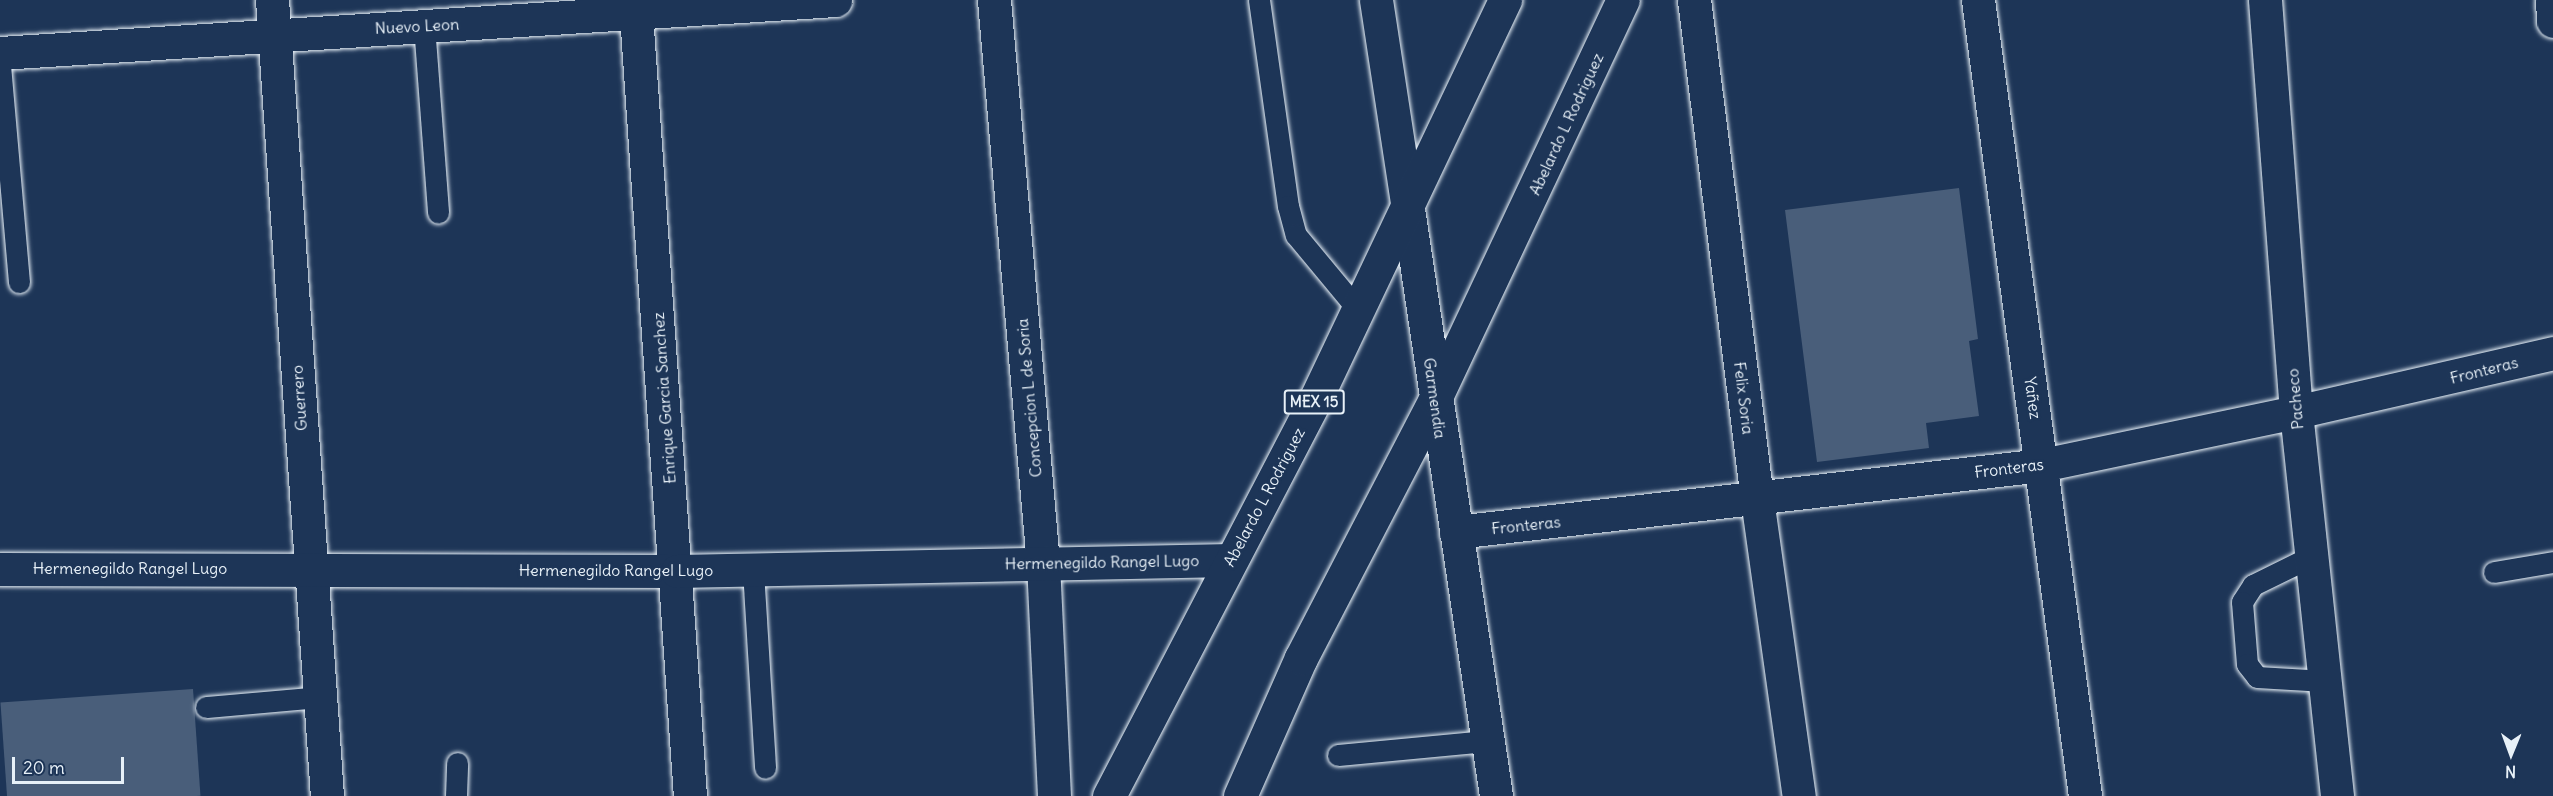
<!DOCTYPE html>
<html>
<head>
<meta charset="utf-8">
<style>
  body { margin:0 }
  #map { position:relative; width:2553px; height:796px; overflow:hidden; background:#1d3557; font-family:Delius,sans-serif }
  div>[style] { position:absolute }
  .building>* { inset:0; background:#495e7a; transform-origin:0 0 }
  .roads { filter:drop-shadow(0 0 2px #e8f1f8) drop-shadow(0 0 2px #e8f1f8) }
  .service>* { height:21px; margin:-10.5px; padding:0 10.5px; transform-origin:10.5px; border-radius:10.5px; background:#1d3557 }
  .minor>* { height:33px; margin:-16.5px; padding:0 16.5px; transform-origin:16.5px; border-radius:16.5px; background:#1d3557 }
  .tertiary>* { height:33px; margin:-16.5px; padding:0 16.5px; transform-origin:16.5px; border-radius:16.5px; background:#1d3557 }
  .primary>* { height:33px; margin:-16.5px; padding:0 16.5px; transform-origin:16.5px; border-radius:16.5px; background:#1d3557 }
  span { translate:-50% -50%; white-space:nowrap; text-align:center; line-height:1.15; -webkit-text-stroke:6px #1d3557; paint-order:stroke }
  .shield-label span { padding:2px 4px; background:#1d3557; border:2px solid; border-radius:4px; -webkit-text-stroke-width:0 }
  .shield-label { font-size:15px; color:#e8f1f8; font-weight:700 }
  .street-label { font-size:16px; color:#e8f1f8 }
  .north { position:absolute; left:2481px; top:724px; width:60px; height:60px; -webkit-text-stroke:4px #1d3557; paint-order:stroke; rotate:181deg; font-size:16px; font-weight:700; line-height:24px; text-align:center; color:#e8f1f8 }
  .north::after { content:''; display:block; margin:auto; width:21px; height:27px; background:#e8f1f8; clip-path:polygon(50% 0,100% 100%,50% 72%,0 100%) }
  .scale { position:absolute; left:12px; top:757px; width:112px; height:27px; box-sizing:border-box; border:3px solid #e8f1f8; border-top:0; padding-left:8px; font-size:18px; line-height:21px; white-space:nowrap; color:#e8f1f8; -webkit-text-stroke:4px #1d3557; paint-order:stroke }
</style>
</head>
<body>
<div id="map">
  <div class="building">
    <i style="clip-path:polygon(1959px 188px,1978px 339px,1969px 341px,1979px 416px,1926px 423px,1929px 448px,1817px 462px,1785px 210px)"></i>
    <i style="left:193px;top:689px;width:107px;height:193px;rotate:86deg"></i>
  </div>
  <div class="roads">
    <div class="service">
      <i style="left:1259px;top:0;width:208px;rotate:82deg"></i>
      <i style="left:1288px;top:206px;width:30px;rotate:75deg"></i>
      <i style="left:1296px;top:235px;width:99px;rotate:50.3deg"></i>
      <i style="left:424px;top:25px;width:188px;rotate:85.7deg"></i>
      <i style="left:0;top:65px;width:218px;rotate:85deg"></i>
      <i style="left:2312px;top:556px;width:66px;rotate:153.8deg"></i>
      <i style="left:2253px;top:585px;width:20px;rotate:123deg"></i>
      <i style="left:2242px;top:602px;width:62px;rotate:85.4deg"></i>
      <i style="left:2247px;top:664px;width:16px;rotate:52deg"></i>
      <i style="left:2257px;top:677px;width:68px;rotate:3.4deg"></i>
      <i style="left:753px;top:570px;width:198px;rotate:86.5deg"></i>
      <i style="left:2494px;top:572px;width:60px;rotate:-9.6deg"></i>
      <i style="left:206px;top:707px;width:114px;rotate:-5deg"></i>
      <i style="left:1338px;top:755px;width:149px;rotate:-5.4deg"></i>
      <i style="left:456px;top:796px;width:33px;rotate:-88deg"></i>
    </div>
    <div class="minor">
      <i style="left:272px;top:0;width:798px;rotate:86.05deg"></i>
      <i style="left:635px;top:0;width:798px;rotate:86.05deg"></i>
      <i style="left:994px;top:0;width:565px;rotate:85.03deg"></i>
      <i style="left:1043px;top:563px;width:233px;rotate:87.3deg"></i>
      <i style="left:1376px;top:0;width:211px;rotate:81.3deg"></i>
      <i style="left:1694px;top:0;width:503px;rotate:82.8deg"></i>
      <i style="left:1757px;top:499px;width:300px;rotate:82deg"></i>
      <i style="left:2265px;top:0;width:413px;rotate:85.7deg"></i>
      <i style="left:2296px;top:412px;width:386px;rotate:83.9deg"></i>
      <i style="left:2552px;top:0;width:21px;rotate:87deg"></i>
      <i style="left:0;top:53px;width:837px;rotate:-3.63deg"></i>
      <i style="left:1456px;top:532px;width:590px;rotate:-6.52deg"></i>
      <i style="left:2042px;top:465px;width:259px;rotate:-11.8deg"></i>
      <i style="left:2296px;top:412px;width:264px;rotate:-12.9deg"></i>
      <i style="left:0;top:569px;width:677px;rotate:0.17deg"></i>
      <i style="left:677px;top:571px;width:554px;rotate:-1.14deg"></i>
    </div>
    <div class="tertiary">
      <i style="left:1978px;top:0;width:803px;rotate:82.34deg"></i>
      <i style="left:1408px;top:209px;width:594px;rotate:81.47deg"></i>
    </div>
    <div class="primary">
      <i style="left:1109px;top:796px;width:449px;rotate:-62.5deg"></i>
      <i style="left:1316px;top:398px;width:441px;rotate:-64.6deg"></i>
      <i style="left:1240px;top:796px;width:151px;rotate:-66.2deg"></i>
      <i style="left:1301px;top:658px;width:292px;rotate:-62.6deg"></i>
      <i style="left:1435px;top:399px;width:441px;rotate:-64.8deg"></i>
    </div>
  </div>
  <div class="shield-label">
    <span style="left:1314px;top:402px">MEX 15</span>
  </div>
  <div class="street-label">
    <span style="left:417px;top:26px;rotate:-3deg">Nuevo Leon</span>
    <span style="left:1566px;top:124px;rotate:-65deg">Abelardo L Rodriguez</span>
    <span style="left:2484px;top:370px;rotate:-14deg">Fronteras</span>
    <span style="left:299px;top:398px;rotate:-94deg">Guerrero</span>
    <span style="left:664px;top:398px;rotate:-94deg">Enrique Garcia Sanchez</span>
    <span style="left:1029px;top:398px;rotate:-95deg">Concepcion L de Soria</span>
    <span style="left:1435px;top:398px;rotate:82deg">Garmendia</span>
    <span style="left:1744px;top:398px;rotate:83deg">Felix Soria</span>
    <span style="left:2033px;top:398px;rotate:82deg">Yañez</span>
    <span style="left:2295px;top:399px;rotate:-95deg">Pacheco</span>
    <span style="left:2009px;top:468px;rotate:-7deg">Fronteras</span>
    <span style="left:1264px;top:497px;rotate:-62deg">Abelardo L Rodriguez</span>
    <span style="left:1526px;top:525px;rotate:-6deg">Fronteras</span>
    <span style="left:1102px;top:562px;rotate:-1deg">Hermenegildo Rangel Lugo</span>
    <span style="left:130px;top:568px">Hermenegildo Rangel Lugo</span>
    <span style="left:616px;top:570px">Hermenegildo Rangel Lugo</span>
  </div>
  <div class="north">N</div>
  <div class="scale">20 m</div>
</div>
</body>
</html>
